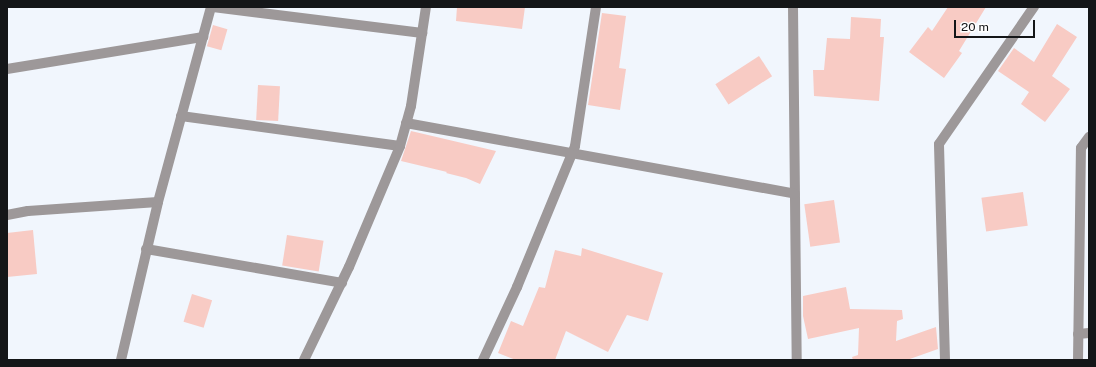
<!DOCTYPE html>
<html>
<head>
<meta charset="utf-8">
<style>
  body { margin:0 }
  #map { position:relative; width:1096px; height:367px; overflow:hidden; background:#f1f6fd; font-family:"Public Sans",sans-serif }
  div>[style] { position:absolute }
  .building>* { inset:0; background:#f8cbc4; transform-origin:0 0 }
  .minor>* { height:10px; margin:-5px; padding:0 5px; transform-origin:5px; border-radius:5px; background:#9d9899 }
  span { translate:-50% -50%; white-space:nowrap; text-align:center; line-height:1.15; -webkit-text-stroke:3px #fff; paint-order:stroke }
  .frame { position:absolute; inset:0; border:8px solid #141618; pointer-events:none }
  .scale { position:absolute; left:954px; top:20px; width:81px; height:18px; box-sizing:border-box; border:2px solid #141618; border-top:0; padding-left:5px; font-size:12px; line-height:14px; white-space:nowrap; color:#141618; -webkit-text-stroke:3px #fff; paint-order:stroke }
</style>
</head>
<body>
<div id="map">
  <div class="building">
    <i style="clip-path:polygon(457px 7px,525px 7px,522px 29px,456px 21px)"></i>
    <i style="clip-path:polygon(948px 7px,986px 7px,959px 51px,962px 53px,944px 78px,909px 52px,928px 27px,932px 31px)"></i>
    <i style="clip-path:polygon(602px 13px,626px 16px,619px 68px,626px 69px,620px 110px,588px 105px)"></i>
    <i style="clip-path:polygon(851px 17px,881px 19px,880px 37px,884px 37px,879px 101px,814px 96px,813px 70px,824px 70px,827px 38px,850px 39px)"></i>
    <i style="clip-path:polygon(1057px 24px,1077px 37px,1052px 76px,1070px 89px,1045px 122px,1021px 104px,1029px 92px,998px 71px,1014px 48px,1034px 62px)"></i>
    <i style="left:213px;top:25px;width:15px;height:22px;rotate:16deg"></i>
    <i style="left:759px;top:56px;width:24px;height:52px;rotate:57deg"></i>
    <i style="left:258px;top:85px;width:22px;height:35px;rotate:3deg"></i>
    <i style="clip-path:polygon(411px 131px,496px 151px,480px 184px,466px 178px,446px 173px,447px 172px,401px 161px)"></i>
    <i style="left:1023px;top:192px;width:34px;height:42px;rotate:82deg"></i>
    <i style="left:834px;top:200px;width:43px;height:30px;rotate:82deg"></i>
    <i style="clip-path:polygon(33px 230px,37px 274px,7px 277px,7px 233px)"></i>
    <i style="left:287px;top:235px;width:37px;height:31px;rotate:9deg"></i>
    <i style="clip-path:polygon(582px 248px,663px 273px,648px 321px,627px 315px,608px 352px,566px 331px,555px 360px,516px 360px,498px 353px,511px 321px,523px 326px,539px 287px,545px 288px,555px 250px,581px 256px)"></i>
    <i style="clip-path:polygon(846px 287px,850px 309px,902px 310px,903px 319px,897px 321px,896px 341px,936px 327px,938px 349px,907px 360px,853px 360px,852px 357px,858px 355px,859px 328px,808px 339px,803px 316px,803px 296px)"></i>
    <i style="left:192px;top:294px;width:21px;height:29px;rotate:17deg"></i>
  </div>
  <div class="minor">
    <i style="left:213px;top:7px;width:211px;rotate:7.1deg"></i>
    <i style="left:793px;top:7px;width:353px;rotate:89.4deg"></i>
    <i style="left:7px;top:69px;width:199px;rotate:-9.3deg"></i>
    <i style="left:181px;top:116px;width:221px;rotate:7.8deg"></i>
    <i style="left:406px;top:123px;width:395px;rotate:10.3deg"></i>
    <i style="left:7px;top:215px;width:21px;rotate:-11deg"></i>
    <i style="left:28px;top:211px;width:130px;rotate:-4deg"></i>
    <i style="left:146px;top:249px;width:199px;rotate:9.8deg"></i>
    <i style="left:1078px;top:334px;width:11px;rotate:-5deg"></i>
    <i style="left:121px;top:360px;width:162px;rotate:-76.8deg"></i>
    <i style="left:158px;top:202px;width:202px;rotate:-74.8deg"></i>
    <i style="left:304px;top:360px;width:103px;rotate:-64.2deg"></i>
    <i style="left:349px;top:267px;width:131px;rotate:-67.1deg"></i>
    <i style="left:400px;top:146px;width:41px;rotate:-74.6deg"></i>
    <i style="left:411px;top:106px;width:100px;rotate:-81.4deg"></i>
    <i style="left:483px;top:360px;width:81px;rotate:-65deg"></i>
    <i style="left:517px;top:287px;width:152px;rotate:-67.6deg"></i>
    <i style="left:575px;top:146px;width:141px;rotate:-81.4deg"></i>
    <i style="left:945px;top:360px;width:216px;rotate:-91.6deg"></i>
    <i style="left:939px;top:144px;width:167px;rotate:-55.3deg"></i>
    <i style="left:1078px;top:360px;width:212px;rotate:-89.2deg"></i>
    <i style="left:1081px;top:148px;width:14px;rotate:-54deg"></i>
  </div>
  <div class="frame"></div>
  <div class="scale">20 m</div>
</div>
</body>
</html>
